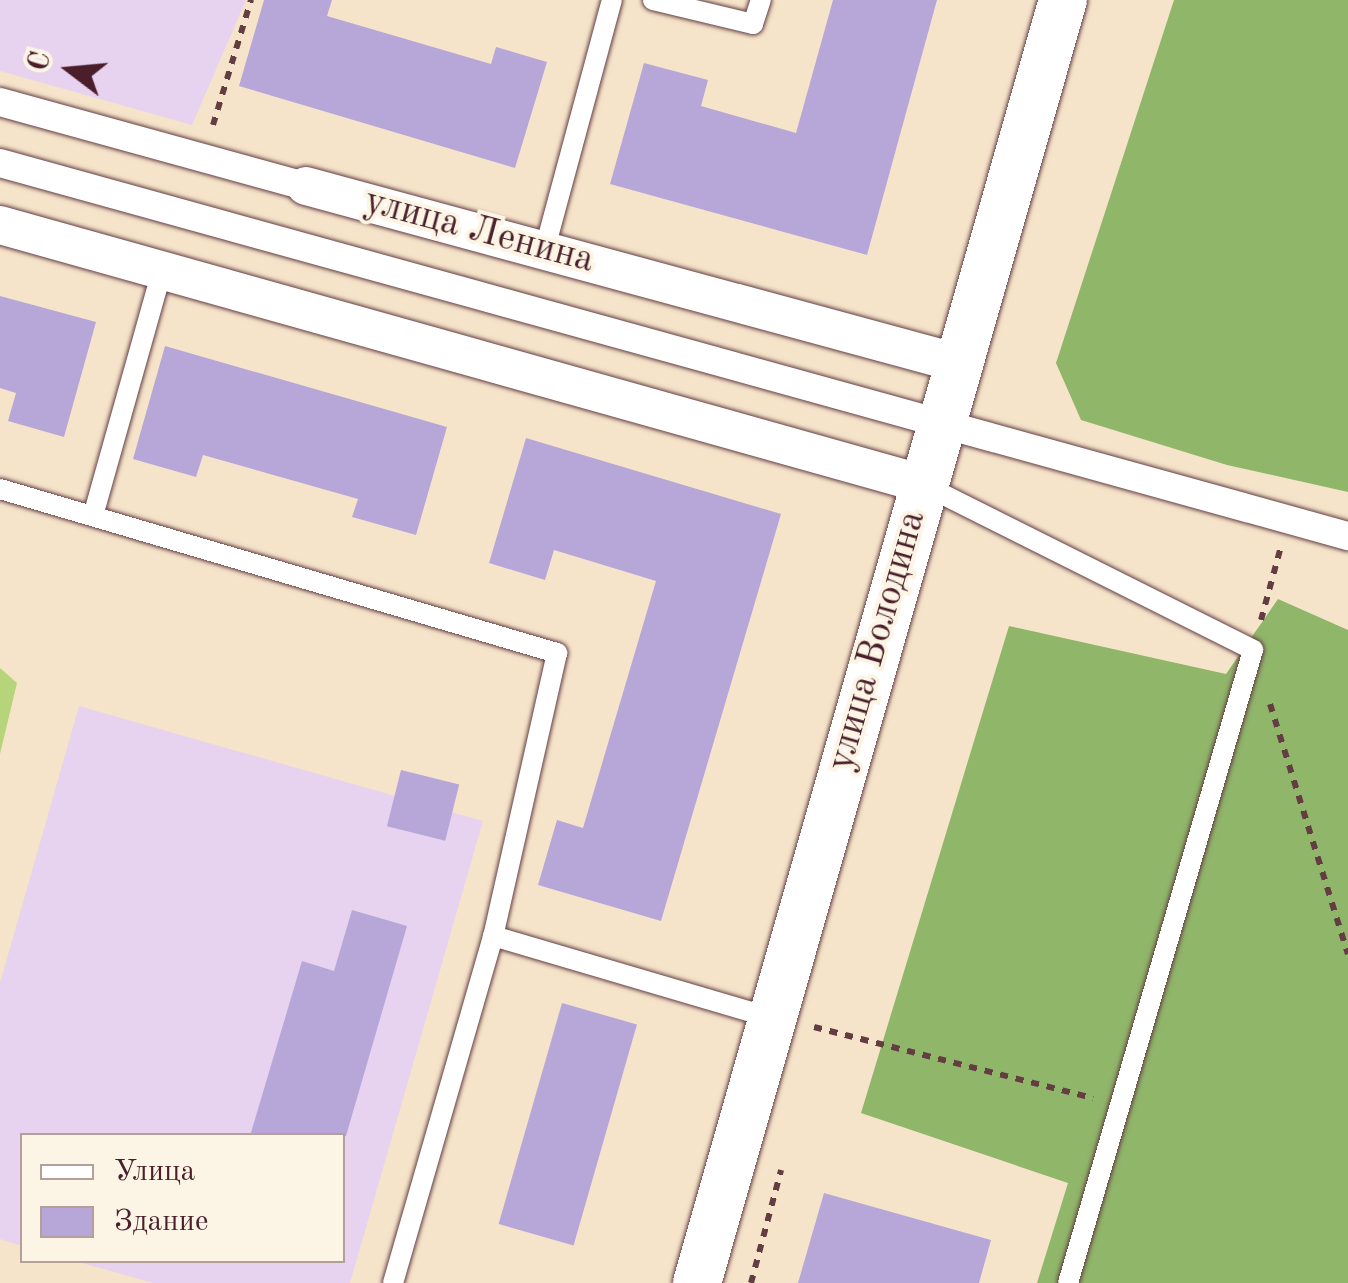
<!DOCTYPE html>
<html>
<head>
<meta charset="utf-8">
<style>
  body { margin:0 }
  #map { position:relative; width:1348px; height:1283px; overflow:hidden; background:#f6e4ca; font-family:"Old Standard TT",serif }
  div>[style] { position:absolute }
  .built>* { inset:0; background:#e7d2ef }
  .green>* { inset:0; background:#b6d47a }
  .forest>* { inset:0; background:#90b66a }
  .building>* { inset:0; background:#b7a7d9; transform-origin:0 0 }
  .path>* { height:6px; margin-top:-3px; transform-origin:0; background:repeating-linear-gradient(90deg,#643d43 0 8px,transparent 0 16px) }
  .roads { filter:drop-shadow(0 0 2px #643d43) drop-shadow(0 0 2px #643d43) }
  .service>* { height:20px; margin:-10px; padding:0 10px; transform-origin:10px; border-radius:10px; background:#fff }
  .pedestrian>* { height:28px; margin:-14px; padding:0 14px; transform-origin:14px; border-radius:14px; background:#fff }
  .minor>* { height:38px; margin:-19px; padding:0 19px; transform-origin:19px; border-radius:19px; background:#fff }
  .tertiary>* { height:48px; margin:-24px; padding:0 24px; transform-origin:24px; border-radius:24px; background:#fff }
  span { translate:-50% -50%; white-space:nowrap; text-align:center; line-height:1.15; -webkit-text-stroke:8px #fcf5e5; paint-order:stroke }
  .street-label { font-size:38px; color:#4a1f2b }
  .legend { position:absolute; left:20px; top:1133px; width:325px; height:130px; box-sizing:border-box; background:#fcf5e5; border:2px solid #b59f9b; margin:0; padding:12px 18px; list-style:none; font-size:30px; color:#4a1f2b }
  .legend li { display:flex; align-items:center; gap:20px; height:50px }
  .legend b { width:50px; border:2px solid #b59f9b }
  .north { position:absolute; left:20px; top:20px; width:100px; height:100px; -webkit-text-stroke:8px #fcf5e5; paint-order:stroke; rotate:286deg; font-size:28px; font-weight:700; line-height:40px; text-align:center; color:#4a1f2b }
  .north::after { content:''; display:block; margin:auto; width:35px; height:45px; background:#4a1f2b; clip-path:polygon(50% 0,100% 100%,50% 72%,0 100%) }
</style>
</head>
<body>
<div id="map">
  <div class="built">
    <i style="clip-path:polygon(0 0,246px 0,192px 125px,0 71px)"></i>
    <i style="clip-path:polygon(79px 706px,483px 821px,350px 1283px,153px 1283px,75px 1261px,342px 1260px,342px 1136px,22px 1136px,22px 1246px,0 1239px,0 983px)"></i>
  </div>
  <div class="green">
    <i style="clip-path:polygon(0 668px,17px 683px,0 754px)"></i>
  </div>
  <div class="forest">
    <i style="clip-path:polygon(1174px 0,1348px 0,1348px 492px,1227px 465px,1081px 420px,1056px 363px)"></i>
    <i style="clip-path:polygon(1278px 599px,1348px 630px,1348px 1283px,1037px 1283px,1068px 1183px,861px 1113px,1009px 626px,1226px 674px)"></i>
  </div>
  <div class="building">
    <i style="clip-path:polygon(264px 0,332px 0,327px 16px,491px 64px,496px 47px,547px 62px,515px 168px,239px 86px)"></i>
    <i style="clip-path:polygon(833px 0,937px 0,867px 255px,610px 184px,644px 63px,708px 80px,701px 106px,796px 133px)"></i>
    <i style="clip-path:polygon(0 296px,96px 322px,64px 437px,8px 421px,16px 393px,0 388px)"></i>
    <i style="clip-path:polygon(165px 346px,447px 427px,416px 535px,352px 517px,358px 499px,203px 455px,196px 477px,133px 459px)"></i>
    <i style="clip-path:polygon(526px 438px,781px 514px,661px 921px,538px 885px,557px 820px,583px 828px,656px 581px,554px 550px,545px 580px,489px 563px)"></i>
    <i style="left:401px;top:770px;width:60px;height:58px;rotate:14deg"></i>
    <i style="clip-path:polygon(352px 910px,407px 926px,346px 1136px,250px 1136px,302px 961px,334px 971px)"></i>
    <i style="left:562px;top:1003px;width:78px;height:230px;rotate:16deg"></i>
    <i style="clip-path:polygon(824px 1193px,991px 1240px,979px 1283px,798px 1283px)"></i>
  </div>
  <div class="path">
    <i style="left:213px;top:125px;width:131px;rotate:-73.1deg"></i>
    <i style="left:1261px;top:620px;width:73px;rotate:-74.8deg"></i>
    <i style="left:1270px;top:704px;width:262px;rotate:72.7deg"></i>
    <i style="left:814px;top:1027px;width:288px;rotate:14.3deg"></i>
    <i style="left:751px;top:1283px;width:117px;rotate:-75.1deg"></i>
  </div>
  <div class="roads">
    <div class="service">
      <i style="left:653px;top:0;width:103px;rotate:13.5deg"></i>
      <i style="left:753px;top:24px;width:25px;rotate:-72deg"></i>
      <i style="left:545px;top:248px;width:257px;rotate:-74.9deg"></i>
      <i style="left:924px;top:485px;width:368px;rotate:26.6deg"></i>
      <i style="left:1253px;top:650px;width:659px;rotate:106.29deg"></i>
      <i style="left:0;top:489px;width:581px;rotate:16.41deg"></i>
      <i style="left:557px;top:653px;width:290px;rotate:102.7deg"></i>
      <i style="left:93px;top:516px;width:255px;rotate:-74.3deg"></i>
      <i style="left:393px;top:1283px;width:361px;rotate:-73.9deg"></i>
      <i style="left:493px;top:936px;width:288px;rotate:16.4deg"></i>
    </div>
    <div class="pedestrian">
      <i style="left:0;top:102px;width:317px;rotate:15.4deg"></i>
      <i style="left:0;top:163px;width:1399px;rotate:15.47deg"></i>
    </div>
    <div class="minor">
      <i style="left:306px;top:186px;width:676px;rotate:15.19deg"></i>
      <i style="left:0;top:225px;width:959px;rotate:15.67deg"></i>
    </div>
    <div class="tertiary">
      <i style="left:697px;top:1283px;width:1334px;rotate:-74.08deg"></i>
    </div>
  </div>
  <div class="street-label">
    <span style="left:479px;top:232px;rotate:15deg">улица Ленина</span>
    <span style="left:878px;top:641px;rotate:-74deg">улица Володина</span>
  </div>
  <ul class="legend">
  <li><b style="height:12px;background:#fff"></b>Улица</li>
  <li><b style="height:28px;background:#b7a7d9"></b>Здание</li>
  </ul>
  <div class="north">С</div>
</div>
</body>
</html>
